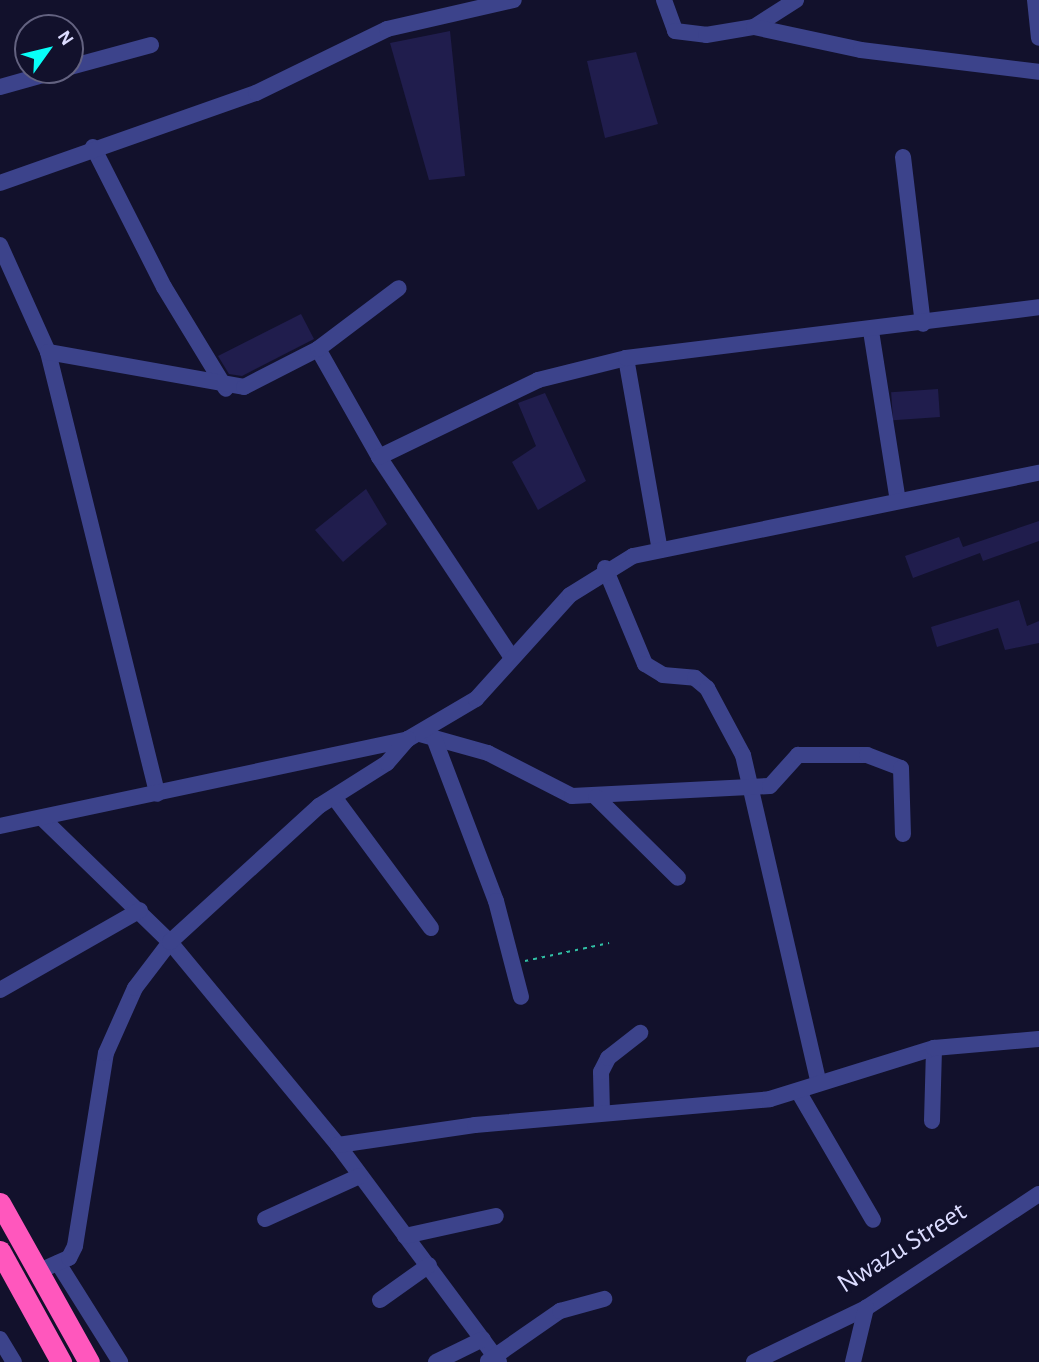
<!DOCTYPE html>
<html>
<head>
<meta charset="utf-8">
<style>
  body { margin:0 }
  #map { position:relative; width:1039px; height:1362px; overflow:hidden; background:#12112c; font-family:"Alegreya Sans",sans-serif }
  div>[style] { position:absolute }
  .building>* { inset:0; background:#201d4d; transform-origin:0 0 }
  .path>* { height:2px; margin-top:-1px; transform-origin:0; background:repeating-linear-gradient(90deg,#30bfa4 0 3.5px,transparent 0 8.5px) }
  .minor>* { height:16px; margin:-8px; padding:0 8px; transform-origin:8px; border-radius:8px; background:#3c438b }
  .highway>* { height:21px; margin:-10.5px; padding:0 10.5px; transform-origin:10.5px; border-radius:10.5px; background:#ff57bd }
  span { translate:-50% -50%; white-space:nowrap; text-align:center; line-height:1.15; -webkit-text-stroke:5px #12112c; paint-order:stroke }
  .street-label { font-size:28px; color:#dcdcff }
  .north { position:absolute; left:14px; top:14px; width:70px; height:70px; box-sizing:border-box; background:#12112c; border:2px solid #636280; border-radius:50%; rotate:56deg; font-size:19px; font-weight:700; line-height:28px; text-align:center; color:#dcdcff }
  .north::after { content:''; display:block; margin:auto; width:24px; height:32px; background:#08fff8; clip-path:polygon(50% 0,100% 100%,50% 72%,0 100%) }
</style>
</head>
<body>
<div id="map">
  <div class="building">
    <i style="clip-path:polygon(450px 31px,465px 176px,429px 180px,390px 43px)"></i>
    <i style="clip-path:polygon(636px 52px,658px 124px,605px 138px,587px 61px)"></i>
    <i style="clip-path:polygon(301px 314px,314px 339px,242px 376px,229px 374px,218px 356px)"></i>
    <i style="left:938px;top:389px;width:28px;height:47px;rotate:86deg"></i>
    <i style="clip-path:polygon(545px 393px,586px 481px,538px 510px,512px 462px,536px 446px,518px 403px)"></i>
    <i style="clip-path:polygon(366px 489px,387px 524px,343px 562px,315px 530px)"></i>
    <i style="clip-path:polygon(1039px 521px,1039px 541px,983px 561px,980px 553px,913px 578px,905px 556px,959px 537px,963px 547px)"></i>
    <i style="clip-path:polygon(1019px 600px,1027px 626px,1039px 621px,1039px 643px,1005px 650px,998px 628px,937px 647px,931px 627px)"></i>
  </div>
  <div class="path">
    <i style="left:525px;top:961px;width:86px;rotate:-12.1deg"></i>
  </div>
  <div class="minor">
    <i style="left:664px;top:0;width:33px;rotate:70deg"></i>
    <i style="left:675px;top:31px;width:31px;rotate:7deg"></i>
    <i style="left:706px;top:35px;width:49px;rotate:-9.5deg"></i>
    <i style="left:754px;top:27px;width:50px;rotate:-32.7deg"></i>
    <i style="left:1035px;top:0;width:38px;rotate:84deg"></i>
    <i style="left:754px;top:27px;width:109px;rotate:12.1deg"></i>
    <i style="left:861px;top:50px;width:179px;rotate:7deg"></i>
    <i style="left:70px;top:67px;width:84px;rotate:-15.2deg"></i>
    <i style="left:0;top:87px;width:63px;rotate:-15.6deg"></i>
    <i style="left:93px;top:147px;width:157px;rotate:63.1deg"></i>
    <i style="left:164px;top:287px;width:119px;rotate:58.7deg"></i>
    <i style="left:903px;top:157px;width:168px;rotate:83.2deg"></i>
    <i style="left:0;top:183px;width:271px;rotate:-19.4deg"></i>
    <i style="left:256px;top:93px;width:146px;rotate:-26deg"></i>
    <i style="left:387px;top:29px;width:130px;rotate:-12.9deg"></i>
    <i style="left:0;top:245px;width:117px;rotate:65.8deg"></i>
    <i style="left:48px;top:352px;width:455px;rotate:76.1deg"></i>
    <i style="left:871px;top:331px;width:172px;rotate:81deg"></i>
    <i style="left:318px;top:349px;width:124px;rotate:60.5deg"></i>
    <i style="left:379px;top:457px;width:237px;rotate:56.5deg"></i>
    <i style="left:48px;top:352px;width:199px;rotate:10.1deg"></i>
    <i style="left:244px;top:387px;width:83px;rotate:-27.2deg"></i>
    <i style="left:318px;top:349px;width:101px;rotate:-37deg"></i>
    <i style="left:626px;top:358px;width:195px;rotate:80deg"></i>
    <i style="left:379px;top:457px;width:177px;rotate:-25.8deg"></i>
    <i style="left:538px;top:380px;width:91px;rotate:-14deg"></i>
    <i style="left:626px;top:358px;width:416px;rotate:-7deg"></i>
    <i style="left:605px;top:568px;width:104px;rotate:67.4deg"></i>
    <i style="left:645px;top:664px;width:21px;rotate:31deg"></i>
    <i style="left:663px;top:675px;width:32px;rotate:5deg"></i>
    <i style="left:695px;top:678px;width:16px;rotate:40deg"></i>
    <i style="left:707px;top:688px;width:76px;rotate:61.8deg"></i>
    <i style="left:743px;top:755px;width:334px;rotate:77deg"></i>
    <i style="left:420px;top:734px;width:71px;rotate:15.6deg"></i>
    <i style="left:488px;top:753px;width:94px;rotate:27.1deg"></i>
    <i style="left:572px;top:796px;width:198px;rotate:-2.9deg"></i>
    <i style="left:770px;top:786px;width:42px;rotate:-47.9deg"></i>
    <i style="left:798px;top:755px;width:69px"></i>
    <i style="left:867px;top:755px;width:36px;rotate:21deg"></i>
    <i style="left:901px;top:768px;width:66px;rotate:88.3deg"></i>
    <i style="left:434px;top:738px;width:174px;rotate:69.2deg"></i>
    <i style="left:496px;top:901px;width:99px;rotate:75.4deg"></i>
    <i style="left:334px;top:797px;width:163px;rotate:53.5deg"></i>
    <i style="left:596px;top:797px;width:115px;rotate:44.6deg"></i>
    <i style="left:43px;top:819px;width:177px;rotate:44.1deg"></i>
    <i style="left:170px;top:942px;width:264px;rotate:50.4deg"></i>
    <i style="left:338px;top:1145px;width:270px;rotate:53.4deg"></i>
    <i style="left:0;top:826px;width:417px;rotate:-12deg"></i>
    <i style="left:408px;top:739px;width:79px;rotate:-30.5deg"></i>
    <i style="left:476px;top:699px;width:140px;rotate:-47.9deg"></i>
    <i style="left:570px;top:595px;width:74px;rotate:-31.8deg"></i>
    <i style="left:633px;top:556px;width:414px;rotate:-11.6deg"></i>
    <i style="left:0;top:990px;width:161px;rotate:-29.7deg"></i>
    <i style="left:798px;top:1091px;width:149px;rotate:59.8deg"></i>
    <i style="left:602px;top:1113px;width:41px;rotate:-91.4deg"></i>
    <i style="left:601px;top:1072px;width:16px;rotate:-63deg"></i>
    <i style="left:608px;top:1058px;width:41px;rotate:-38deg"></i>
    <i style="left:932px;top:1121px;width:73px;rotate:-88.4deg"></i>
    <i style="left:338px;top:1145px;width:138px;rotate:-8.3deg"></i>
    <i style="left:475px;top:1125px;width:296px;rotate:-5deg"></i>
    <i style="left:770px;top:1099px;width:172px;rotate:-17.3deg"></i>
    <i style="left:934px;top:1048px;width:105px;rotate:-4.9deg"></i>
    <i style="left:265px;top:1219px;width:104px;rotate:-24.4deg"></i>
    <i style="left:405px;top:1236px;width:93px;rotate:-12.4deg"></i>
    <i style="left:58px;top:1263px;width:117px;rotate:57.9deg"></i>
    <i style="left:37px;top:1272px;width:35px;rotate:-24deg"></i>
    <i style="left:69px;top:1258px;width:13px;rotate:-63deg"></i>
    <i style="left:75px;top:1246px;width:195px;rotate:-80.9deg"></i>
    <i style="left:106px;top:1053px;width:71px;rotate:-66deg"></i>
    <i style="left:135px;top:988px;width:58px;rotate:-52.7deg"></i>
    <i style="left:170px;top:942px;width:202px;rotate:-42.4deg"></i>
    <i style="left:319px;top:806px;width:80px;rotate:-32.3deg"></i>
    <i style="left:387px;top:763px;width:32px;rotate:-49deg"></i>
    <i style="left:380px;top:1300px;width:60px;rotate:-35.5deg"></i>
    <i style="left:0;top:1339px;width:27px;rotate:59deg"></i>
    <i style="left:488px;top:1361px;width:88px;rotate:-34.8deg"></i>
    <i style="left:560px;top:1311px;width:46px;rotate:-15.3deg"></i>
    <i style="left:436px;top:1362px;width:52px;rotate:-26.1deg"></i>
    <i style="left:754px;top:1362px;width:124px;rotate:-25.7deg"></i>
    <i style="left:866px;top:1308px;width:207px;rotate:-33.4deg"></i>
    <i style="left:853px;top:1362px;width:56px;rotate:-76.5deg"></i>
  </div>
  <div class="highway">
    <i style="left:0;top:1203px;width:182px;rotate:60.8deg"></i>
    <i style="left:0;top:1251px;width:127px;rotate:61.2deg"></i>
  </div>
  <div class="street-label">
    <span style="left:902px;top:1248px;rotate:-32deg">Nwazu Street</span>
  </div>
  <div class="north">N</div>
</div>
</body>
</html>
